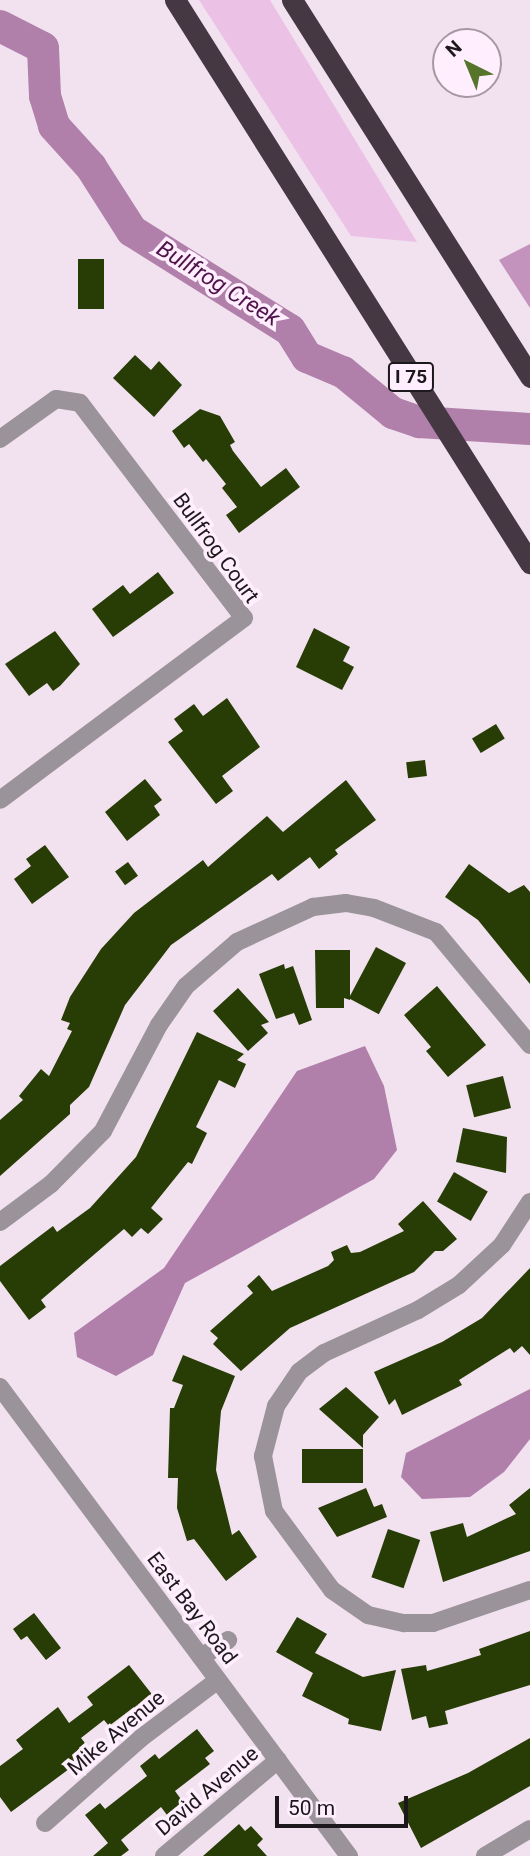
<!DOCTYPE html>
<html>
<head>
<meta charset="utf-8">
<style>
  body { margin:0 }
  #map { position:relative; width:530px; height:1856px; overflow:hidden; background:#f2e1ef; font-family:Roboto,sans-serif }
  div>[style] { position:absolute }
  .green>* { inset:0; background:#ebc2e5 }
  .forest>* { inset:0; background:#c392bd }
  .water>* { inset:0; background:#b080ab }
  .river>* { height:32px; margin:-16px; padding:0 16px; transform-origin:16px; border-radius:16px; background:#b080ab }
  .building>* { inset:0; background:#283d05; transform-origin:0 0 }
  .minor>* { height:18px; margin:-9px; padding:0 9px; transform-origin:9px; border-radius:9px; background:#9a9399 }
  .highway>* { height:21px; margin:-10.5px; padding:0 10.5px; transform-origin:10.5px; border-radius:10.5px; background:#453843 }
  span { translate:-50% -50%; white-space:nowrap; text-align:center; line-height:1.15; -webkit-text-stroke:7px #ffeefd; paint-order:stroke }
  .shield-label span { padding:2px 5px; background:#ffeefd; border:2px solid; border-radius:5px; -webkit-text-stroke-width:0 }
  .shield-label { font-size:19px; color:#1d181c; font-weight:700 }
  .street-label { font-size:21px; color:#1d181c }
  .water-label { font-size:23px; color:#4d134a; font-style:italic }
  .north { position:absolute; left:432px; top:28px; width:70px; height:70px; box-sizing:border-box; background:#ffeefd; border:2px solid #a598a3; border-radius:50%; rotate:317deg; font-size:19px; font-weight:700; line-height:28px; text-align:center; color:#1d181c }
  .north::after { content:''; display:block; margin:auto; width:24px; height:32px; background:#56752b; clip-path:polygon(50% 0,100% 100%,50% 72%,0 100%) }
  .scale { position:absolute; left:275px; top:1796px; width:133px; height:32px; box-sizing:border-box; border:4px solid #1d181c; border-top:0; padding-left:9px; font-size:21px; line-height:24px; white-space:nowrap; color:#1d181c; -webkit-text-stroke:5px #ffeefd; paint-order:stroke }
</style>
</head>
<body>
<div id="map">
  <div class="green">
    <i style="clip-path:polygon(199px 0,270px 0,417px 242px,351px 236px)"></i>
  </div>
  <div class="forest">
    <i style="clip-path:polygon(530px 244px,530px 308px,499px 260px)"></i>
  </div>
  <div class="water">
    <i style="clip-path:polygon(365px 1046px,384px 1086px,397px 1150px,374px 1179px,185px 1283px,153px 1355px,116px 1376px,77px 1357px,74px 1333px,164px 1268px,297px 1071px)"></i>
    <i style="clip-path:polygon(530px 1389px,530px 1439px,504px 1472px,470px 1497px,422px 1499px,401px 1477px,406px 1453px)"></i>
  </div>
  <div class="river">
    <i style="left:0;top:26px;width:48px;rotate:27.1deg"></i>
    <i style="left:43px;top:48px;width:48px;rotate:87.6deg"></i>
    <i style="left:45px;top:96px;width:31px;rotate:73deg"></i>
    <i style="left:54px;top:126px;width:55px;rotate:47.9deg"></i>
    <i style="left:91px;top:167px;width:76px;rotate:57.4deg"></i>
    <i style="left:132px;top:231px;width:186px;rotate:32.1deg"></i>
    <i style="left:290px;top:330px;width:32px;rotate:58deg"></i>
    <i style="left:307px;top:357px;width:39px;rotate:23deg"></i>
    <i style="left:343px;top:372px;width:65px;rotate:39.4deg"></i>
    <i style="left:393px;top:413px;width:28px;rotate:19deg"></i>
    <i style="left:419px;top:422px;width:111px;rotate:3.6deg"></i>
  </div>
  <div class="building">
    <i style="left:78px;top:259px;width:26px;height:50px"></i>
    <i style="clip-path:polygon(135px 355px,151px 370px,159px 361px,182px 385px,154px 417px,113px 378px)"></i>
    <i style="clip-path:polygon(200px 409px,220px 416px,235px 442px,230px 445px,233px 451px,261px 487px,286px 468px,300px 487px,239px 533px,226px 515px,237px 507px,222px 488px,226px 484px,206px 459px,203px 462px,189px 444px,184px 448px,172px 431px)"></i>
    <i style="clip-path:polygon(158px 572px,174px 593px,113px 637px,92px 609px,123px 585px,130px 594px)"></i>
    <i style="clip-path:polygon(314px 628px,350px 647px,343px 661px,354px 667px,342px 690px,296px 667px)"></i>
    <i style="clip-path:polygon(55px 631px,80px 664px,60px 686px,53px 691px,47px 683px,29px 696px,5px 664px)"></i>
    <i style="clip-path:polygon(227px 698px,260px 747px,222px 776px,233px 791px,216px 804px,168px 742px,183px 731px,174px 719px,194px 704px,203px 716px)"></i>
    <i style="left:496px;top:724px;width:17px;height:28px;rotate:59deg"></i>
    <i style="left:425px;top:760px;width:16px;height:19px;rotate:83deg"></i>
    <i style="clip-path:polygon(145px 779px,162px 800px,154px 806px,160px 815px,127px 841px,105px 812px)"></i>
    <i style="clip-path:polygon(346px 780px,376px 820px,335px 850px,338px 854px,319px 869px,310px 857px,278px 881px,272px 874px,171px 945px,125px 1005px,89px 1087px,70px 1105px,70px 1114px,0 1176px,0 1120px,23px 1100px,19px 1096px,41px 1069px,49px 1076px,72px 1031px,67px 1029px,70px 1023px,61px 1020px,70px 997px,101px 949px,134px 913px,203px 860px,208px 867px,267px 816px,283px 832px)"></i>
    <i style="clip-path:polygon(45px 845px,69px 877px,32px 904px,14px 879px,31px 866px,26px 859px)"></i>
    <i style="left:128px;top:862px;width:17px;height:16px;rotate:54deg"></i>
    <i style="clip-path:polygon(469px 864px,509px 893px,524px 885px,530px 892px,530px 984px,478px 920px,445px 897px)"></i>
    <i style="left:376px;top:947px;width:34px;height:58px;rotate:28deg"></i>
    <i style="clip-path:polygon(315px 950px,350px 950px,350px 1000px,344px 998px,344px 1008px,316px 1008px)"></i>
    <i style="clip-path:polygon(284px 964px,285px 969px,293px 966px,312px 1020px,299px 1025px,294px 1013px,276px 1019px,259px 974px)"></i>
    <i style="clip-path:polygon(437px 986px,486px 1045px,448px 1077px,426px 1051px,431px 1047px,404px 1015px)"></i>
    <i style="clip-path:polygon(238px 988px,269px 1022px,261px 1025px,268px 1033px,248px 1051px,213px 1011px)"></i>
    <i style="clip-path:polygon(197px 1032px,244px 1054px,237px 1060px,246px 1064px,235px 1088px,219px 1080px,196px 1127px,207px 1133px,192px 1164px,188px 1162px,151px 1208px,163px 1219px,148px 1234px,141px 1228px,132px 1237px,124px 1229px,41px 1300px,46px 1307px,29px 1320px,0 1281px,0 1266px,53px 1226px,57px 1232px,90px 1208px,136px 1157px)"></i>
    <i style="left:503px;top:1076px;width:33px;height:38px;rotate:76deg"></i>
    <i style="clip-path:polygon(463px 1128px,507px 1137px,506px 1173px,456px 1162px)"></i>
    <i style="left:454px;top:1172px;width:39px;height:34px;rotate:30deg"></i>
    <i style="clip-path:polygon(423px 1201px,457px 1239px,443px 1251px,435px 1251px,414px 1272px,290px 1328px,241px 1371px,213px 1344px,218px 1338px,210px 1331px,253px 1293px,247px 1286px,259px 1275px,272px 1291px,328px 1266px,334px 1260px,331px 1252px,347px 1245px,351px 1253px,360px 1252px,404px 1231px,398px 1224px)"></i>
    <i style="clip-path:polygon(530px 1268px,530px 1355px,522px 1346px,514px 1353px,510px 1348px,459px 1380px,462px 1385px,402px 1415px,395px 1399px,389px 1405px,374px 1372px,442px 1342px,482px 1318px)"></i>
    <i style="clip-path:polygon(183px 1355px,235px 1376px,221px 1411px,216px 1470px,232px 1535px,239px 1530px,257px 1557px,226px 1581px,194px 1539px,187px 1541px,177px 1508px,178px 1478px,168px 1478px,170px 1408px,174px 1408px,183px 1385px,172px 1381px)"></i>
    <i style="clip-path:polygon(346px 1387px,379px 1417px,363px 1435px,363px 1448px,319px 1409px)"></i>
    <i style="left:363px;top:1449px;width:34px;height:61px;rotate:90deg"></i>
    <i style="clip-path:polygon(366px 1488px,374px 1507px,382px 1504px,387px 1517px,337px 1537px,318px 1508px)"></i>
    <i style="clip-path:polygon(530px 1488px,530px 1551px,443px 1582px,430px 1532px,463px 1523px,467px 1537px,516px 1514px,509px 1505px)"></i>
    <i style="left:388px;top:1529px;width:34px;height:51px;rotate:19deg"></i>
    <i style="clip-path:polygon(34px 1613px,61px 1648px,46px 1660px,27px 1636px,21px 1640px,13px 1629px)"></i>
    <i style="clip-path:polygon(297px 1617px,327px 1634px,315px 1653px,363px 1677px,396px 1670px,381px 1731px,348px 1724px,349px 1719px,302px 1696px,313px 1673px,276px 1652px)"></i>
    <i style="clip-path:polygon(530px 1631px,530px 1685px,445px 1711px,448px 1724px,429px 1728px,426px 1716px,412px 1720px,401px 1669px,426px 1665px,427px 1671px,455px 1663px,481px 1655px,479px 1649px)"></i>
    <i style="clip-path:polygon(129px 1665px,158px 1702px,141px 1716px,134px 1707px,109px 1726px,104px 1720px,81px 1738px,92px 1752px,11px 1812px,0 1797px,0 1766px,23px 1749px,16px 1740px,58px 1707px,69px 1723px,93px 1705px,87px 1697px)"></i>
    <i style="clip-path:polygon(197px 1729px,214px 1751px,205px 1758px,210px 1764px,175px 1791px,183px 1802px,167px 1815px,161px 1807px,121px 1840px,129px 1850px,121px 1856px,93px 1856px,108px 1843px,85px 1815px,100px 1803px,105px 1809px,147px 1776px,140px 1766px,155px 1754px,159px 1759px)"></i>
    <i style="clip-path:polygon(530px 1738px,530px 1786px,421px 1848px,398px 1803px,468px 1773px)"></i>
    <i style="clip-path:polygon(239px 1824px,245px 1831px,251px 1826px,263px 1839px,257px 1845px,267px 1856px,203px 1856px)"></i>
  </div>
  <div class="minor">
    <i style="left:0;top:439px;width:69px;rotate:-35.5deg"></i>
    <i style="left:56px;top:399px;width:24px;rotate:9deg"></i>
    <i style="left:80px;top:403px;width:270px;rotate:52.7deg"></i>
    <i style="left:244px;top:618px;width:304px;rotate:143.3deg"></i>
    <i style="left:530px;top:1202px;width:51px;rotate:123.1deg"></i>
    <i style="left:502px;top:1245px;width:59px;rotate:137.1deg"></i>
    <i style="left:459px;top:1285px;width:48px;rotate:148.6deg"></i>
    <i style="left:418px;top:1310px;width:103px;rotate:155.4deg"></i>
    <i style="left:324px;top:1353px;width:31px;rotate:143deg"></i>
    <i style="left:299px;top:1372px;width:41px;rotate:124.1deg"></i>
    <i style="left:276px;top:1406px;width:52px;rotate:104.6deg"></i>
    <i style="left:263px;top:1456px;width:56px;rotate:78.7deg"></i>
    <i style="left:274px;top:1511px;width:98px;rotate:53.7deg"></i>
    <i style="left:332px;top:1590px;width:44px;rotate:34.8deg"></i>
    <i style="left:368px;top:1615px;width:37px;rotate:13deg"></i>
    <i style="left:404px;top:1623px;width:29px"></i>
    <i style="left:433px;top:1623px;width:102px;rotate:-18.8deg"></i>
    <i style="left:0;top:1222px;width:64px;rotate:-36.7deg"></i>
    <i style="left:51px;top:1184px;width:74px;rotate:-45.5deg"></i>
    <i style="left:103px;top:1131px;width:120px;rotate:-62.2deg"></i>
    <i style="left:159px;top:1025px;width:47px;rotate:-55.3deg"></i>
    <i style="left:186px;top:986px;width:67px;rotate:-40.8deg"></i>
    <i style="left:237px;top:942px;width:84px;rotate:-24.7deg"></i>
    <i style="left:313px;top:907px;width:33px;rotate:-7deg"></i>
    <i style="left:346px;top:903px;width:28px;rotate:10deg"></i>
    <i style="left:374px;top:908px;width:66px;rotate:21.2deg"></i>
    <i style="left:436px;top:932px;width:147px;rotate:50.2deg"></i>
    <i style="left:0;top:1387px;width:585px;rotate:53.35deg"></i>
    <i style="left:201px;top:1657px;width:32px;rotate:-32deg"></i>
    <i style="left:45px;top:1823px;width:128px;rotate:-41.5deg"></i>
    <i style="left:141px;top:1738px;width:96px;rotate:-37deg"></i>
    <i style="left:164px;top:1856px;width:149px;rotate:-40.1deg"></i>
    <i style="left:485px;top:1856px;width:52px;rotate:-31deg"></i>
  </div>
  <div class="highway">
    <i style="left:175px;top:0;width:666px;rotate:57.77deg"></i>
    <i style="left:292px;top:0;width:446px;rotate:57.7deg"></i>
  </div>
  <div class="shield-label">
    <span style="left:411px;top:377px">I 75</span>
  </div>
  <div class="street-label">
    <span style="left:216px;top:548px;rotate:54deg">Bullfrog Court</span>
    <span style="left:192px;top:1608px;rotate:53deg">East Bay Road</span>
    <span style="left:116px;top:1733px;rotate:-40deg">Mike Avenue</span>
    <span style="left:207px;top:1791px;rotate:-40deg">David Avenue</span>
  </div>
  <div class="water-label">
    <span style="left:218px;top:284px;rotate:32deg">Bullfrog Creek</span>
  </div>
  <div class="north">N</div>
  <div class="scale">50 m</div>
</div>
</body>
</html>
